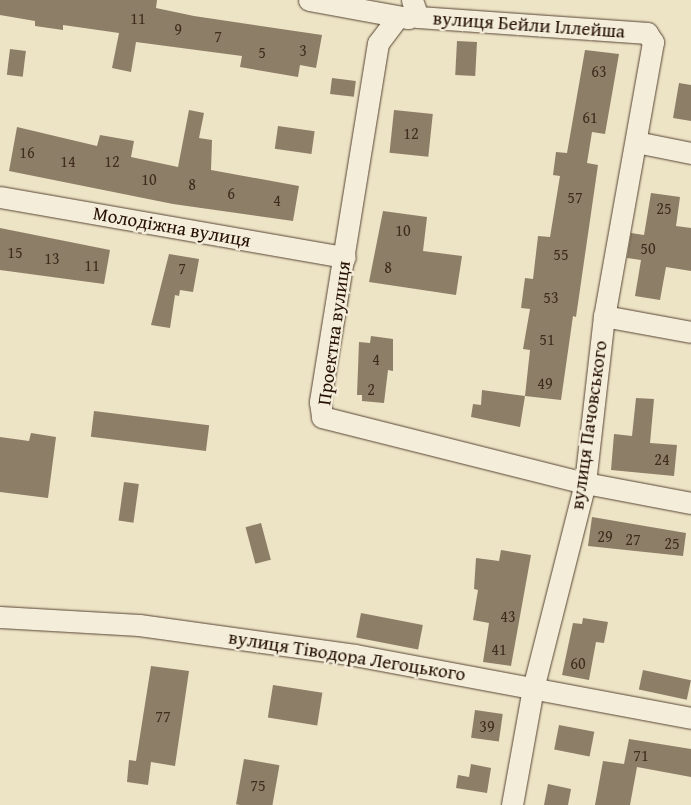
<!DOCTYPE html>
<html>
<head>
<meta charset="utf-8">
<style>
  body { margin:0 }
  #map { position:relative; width:691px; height:805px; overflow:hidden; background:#ede3c5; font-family:"Gentium Book Plus",serif }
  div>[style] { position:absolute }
  .building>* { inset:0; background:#8d7e68; transform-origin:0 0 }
  .roads { filter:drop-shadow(0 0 1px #574534) drop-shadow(0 0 1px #574534) }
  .minor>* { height:21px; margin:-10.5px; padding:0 10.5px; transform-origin:10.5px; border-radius:10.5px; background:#f3edd9 }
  span { translate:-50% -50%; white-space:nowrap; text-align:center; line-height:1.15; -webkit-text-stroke:4.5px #f3edd9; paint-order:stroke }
  .number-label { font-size:16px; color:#3f2c1c }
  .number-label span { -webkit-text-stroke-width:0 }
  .street-label { font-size:19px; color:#251003 }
</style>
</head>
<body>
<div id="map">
  <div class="building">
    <i style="clip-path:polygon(0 0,157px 0,156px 8px,194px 16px,322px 35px,316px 68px,300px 65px,298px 77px,240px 67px,242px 56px,136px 42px,131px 72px,112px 68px,119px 33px,63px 25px,63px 30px,35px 26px,35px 21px,0 15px)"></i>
    <i style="left:457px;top:41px;width:20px;height:34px;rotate:3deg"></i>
    <i style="left:10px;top:49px;width:16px;height:26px;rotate:7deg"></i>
    <i style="clip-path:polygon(585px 50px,619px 54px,605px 134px,592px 132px,587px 163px,598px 165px,576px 317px,573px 316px,561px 400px,525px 396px,530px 350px,523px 349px,530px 309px,521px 308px,525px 278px,533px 279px,538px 236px,550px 237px,560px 176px,553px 175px,556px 152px,567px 153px)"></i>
    <i style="left:332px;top:78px;width:24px;height:16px;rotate:7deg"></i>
    <i style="clip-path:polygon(679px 83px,691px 85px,691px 121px,673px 118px)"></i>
    <i style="clip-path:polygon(189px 110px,204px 113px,199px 138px,212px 140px,211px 170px,299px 186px,293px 221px,173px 204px,9px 171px,17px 127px,97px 146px,100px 135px,134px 141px,131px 157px,178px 167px)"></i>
    <i style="left:394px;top:110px;width:39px;height:43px;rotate:6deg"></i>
    <i style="left:278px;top:126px;width:37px;height:23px;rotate:8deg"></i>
    <i style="clip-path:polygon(651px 193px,680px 197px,676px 226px,691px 228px,691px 271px,666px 267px,660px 300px,635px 296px,641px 260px,627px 258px,631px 233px,644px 235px)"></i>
    <i style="clip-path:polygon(383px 211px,427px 217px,423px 251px,462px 256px,456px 295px,369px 282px)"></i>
    <i style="clip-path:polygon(0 228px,110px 250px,104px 284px,0 270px)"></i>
    <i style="clip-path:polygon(169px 254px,199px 259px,193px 292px,180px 290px,179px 296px,175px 295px,170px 328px,151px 325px)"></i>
    <i style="clip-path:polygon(371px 336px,393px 339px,393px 371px,388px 370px,384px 403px,362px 401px,362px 395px,357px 395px,359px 342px,370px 343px)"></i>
    <i style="clip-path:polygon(482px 390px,525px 396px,520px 427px,471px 417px,473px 404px,481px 405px)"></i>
    <i style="clip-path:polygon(636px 398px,654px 399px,650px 443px,677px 445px,674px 476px,611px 470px,614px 434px,632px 436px)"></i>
    <i style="left:94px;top:411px;width:116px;height:26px;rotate:7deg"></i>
    <i style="clip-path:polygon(31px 433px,56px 437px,48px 498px,0 492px,0 437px,29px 441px)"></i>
    <i style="left:124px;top:482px;width:15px;height:39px;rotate:8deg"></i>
    <i style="clip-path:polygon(592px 517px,686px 533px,683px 556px,588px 546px)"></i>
    <i style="left:261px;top:523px;width:38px;height:16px;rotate:75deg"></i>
    <i style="clip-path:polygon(501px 550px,531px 555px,511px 666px,483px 662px,489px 623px,473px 620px,478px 590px,474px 589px,476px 558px,499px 561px)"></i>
    <i style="left:361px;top:613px;width:63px;height:25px;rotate:11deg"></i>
    <i style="clip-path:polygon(583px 618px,608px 622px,604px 643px,596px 642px,589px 680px,562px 675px,573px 623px,582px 624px)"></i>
    <i style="clip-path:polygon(151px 666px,189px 671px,175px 766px,151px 762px,148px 785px,127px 782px,129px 760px,136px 761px)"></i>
    <i style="left:643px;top:670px;width:49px;height:20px;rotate:12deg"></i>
    <i style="left:273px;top:685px;width:50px;height:33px;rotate:9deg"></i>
    <i style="left:475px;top:710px;width:28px;height:28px;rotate:8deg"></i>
    <i style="left:559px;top:725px;width:36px;height:25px;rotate:11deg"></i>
    <i style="clip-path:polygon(629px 739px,691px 749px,691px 777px,637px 767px,630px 805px,595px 805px,603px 761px,624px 764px)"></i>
    <i style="left:244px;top:759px;width:36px;height:46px;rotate:10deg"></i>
    <i style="clip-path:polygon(471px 764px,491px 768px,487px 793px,456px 788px,458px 775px,469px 777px)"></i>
    <i style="clip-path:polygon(548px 784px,571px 789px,568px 805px,544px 805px)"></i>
  </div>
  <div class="roads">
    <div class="minor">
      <i style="left:309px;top:0;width:101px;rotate:10.3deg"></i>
      <i style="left:412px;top:0;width:18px;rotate:71deg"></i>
      <i style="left:418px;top:17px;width:230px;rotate:4deg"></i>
      <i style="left:647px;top:33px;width:11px;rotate:56deg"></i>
      <i style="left:653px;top:42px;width:278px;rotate:100.1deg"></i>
      <i style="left:604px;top:316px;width:168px;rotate:96.5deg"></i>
      <i style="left:585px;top:483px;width:211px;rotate:104.2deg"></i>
      <i style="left:533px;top:688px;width:119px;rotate:100.2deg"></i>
      <i style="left:397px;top:18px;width:31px;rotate:127deg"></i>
      <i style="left:378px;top:43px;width:364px;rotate:99.2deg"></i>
      <i style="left:320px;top:402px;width:15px;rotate:82deg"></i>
      <i style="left:322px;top:417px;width:271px;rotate:14.1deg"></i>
      <i style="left:585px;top:483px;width:108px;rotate:10.7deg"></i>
      <i style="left:636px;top:142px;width:56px;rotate:11.3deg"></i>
      <i style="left:0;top:197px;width:350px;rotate:9.9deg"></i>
      <i style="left:604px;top:316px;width:88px;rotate:10.4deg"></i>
      <i style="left:0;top:617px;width:139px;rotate:3.3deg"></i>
      <i style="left:139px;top:625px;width:218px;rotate:7.9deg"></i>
      <i style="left:355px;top:655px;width:342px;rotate:10.6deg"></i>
    </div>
  </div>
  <div class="number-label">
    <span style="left:138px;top:18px">11</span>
    <span style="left:178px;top:29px">9</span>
    <span style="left:218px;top:36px">7</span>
    <span style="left:303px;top:50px">3</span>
    <span style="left:262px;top:52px">5</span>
    <span style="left:599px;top:71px">63</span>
    <span style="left:590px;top:117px">61</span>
    <span style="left:411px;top:133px">12</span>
    <span style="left:27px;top:152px">16</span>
    <span style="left:68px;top:161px">14</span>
    <span style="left:112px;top:161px">12</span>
    <span style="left:149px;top:179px">10</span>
    <span style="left:192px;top:184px">8</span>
    <span style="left:231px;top:193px">6</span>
    <span style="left:575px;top:197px">57</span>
    <span style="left:277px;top:200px">4</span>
    <span style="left:664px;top:208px">25</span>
    <span style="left:403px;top:230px">10</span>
    <span style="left:648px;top:248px">50</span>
    <span style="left:15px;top:252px">15</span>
    <span style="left:561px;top:254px">55</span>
    <span style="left:52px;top:258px">13</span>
    <span style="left:92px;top:265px">11</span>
    <span style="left:388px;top:267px">8</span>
    <span style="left:182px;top:268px">7</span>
    <span style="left:551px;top:297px">53</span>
    <span style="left:547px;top:339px">51</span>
    <span style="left:376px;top:359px">4</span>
    <span style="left:545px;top:383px">49</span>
    <span style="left:371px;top:389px">2</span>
    <span style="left:662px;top:459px">24</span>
    <span style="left:605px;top:536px">29</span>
    <span style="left:633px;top:539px">27</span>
    <span style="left:672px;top:543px">25</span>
    <span style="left:508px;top:616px">43</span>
    <span style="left:499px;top:649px">41</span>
    <span style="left:578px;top:663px">60</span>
    <span style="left:163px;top:716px">77</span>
    <span style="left:487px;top:726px">39</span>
    <span style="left:641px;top:755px">71</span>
    <span style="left:258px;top:785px">75</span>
  </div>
  <div class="street-label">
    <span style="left:529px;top:25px;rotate:4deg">вулиця Бейли Іллейша</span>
    <span style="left:172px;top:227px;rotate:10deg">Молодіжна вулиця</span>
    <span style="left:334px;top:333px;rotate:-82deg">Проектна вулиця</span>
    <span style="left:589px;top:425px;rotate:-82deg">вулиця Пачовського</span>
    <span style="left:347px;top:656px;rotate:9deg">вулиця Тіводора Легоцького</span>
  </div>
</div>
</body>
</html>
